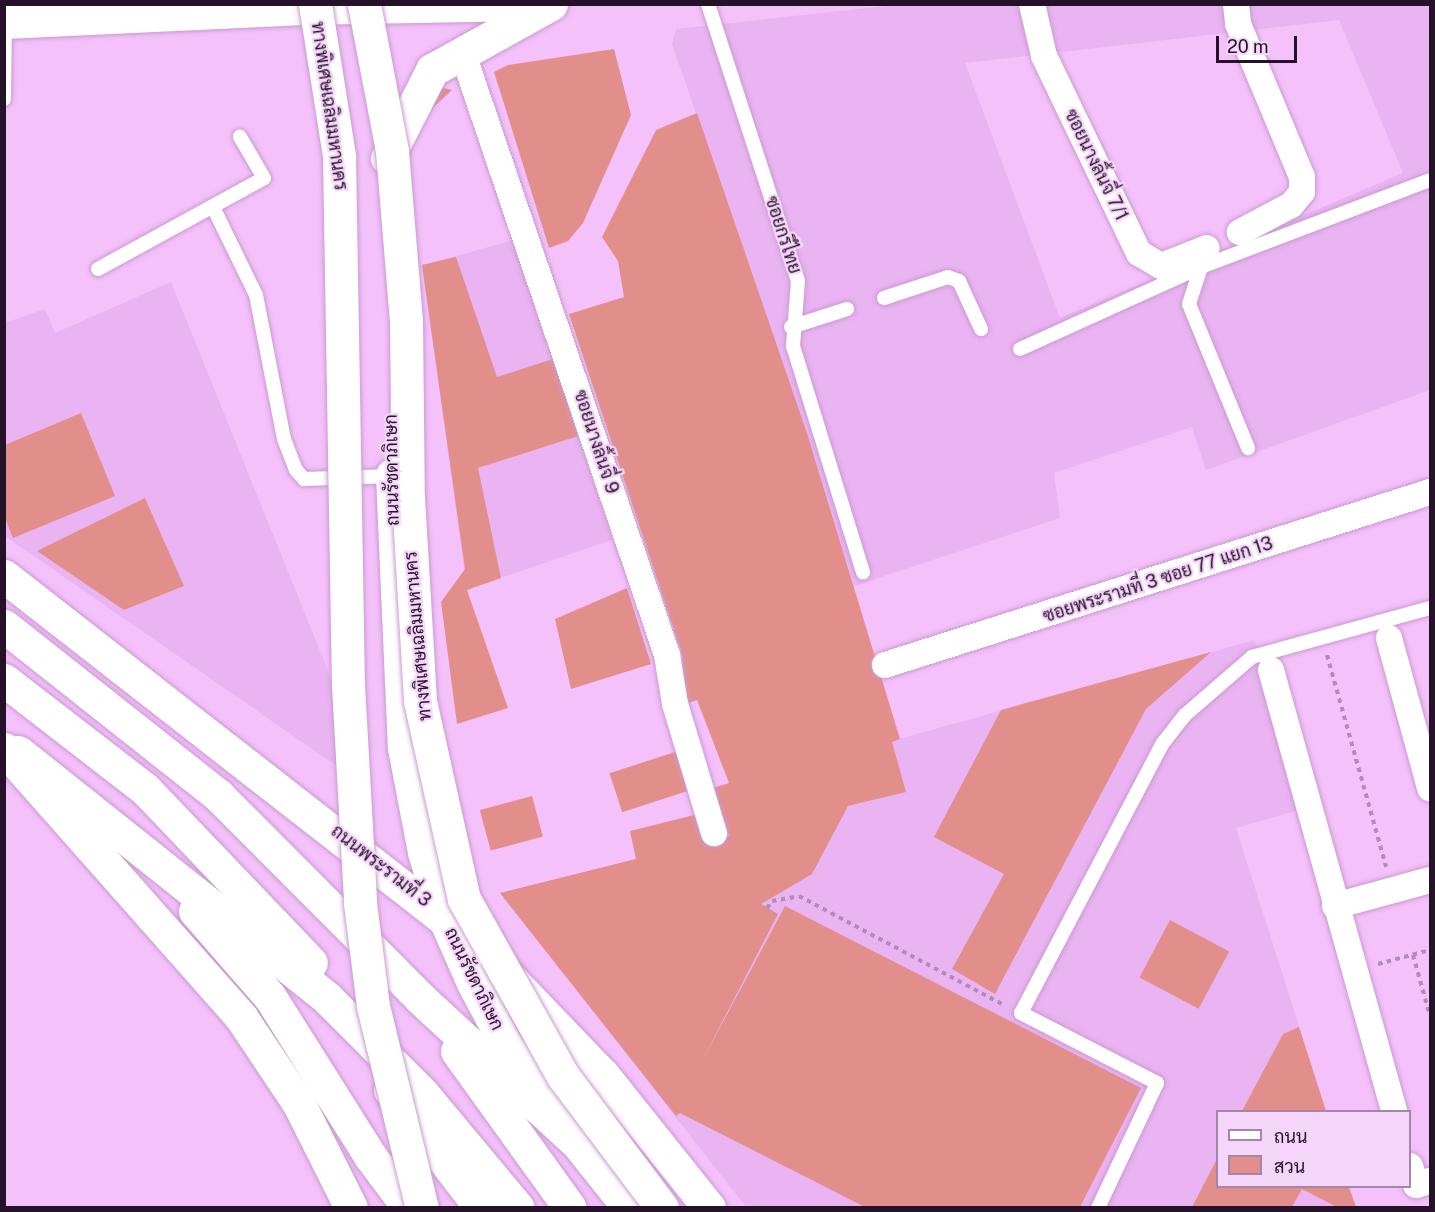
<!DOCTYPE html>
<html>
<head>
<meta charset="utf-8">
<style>
  body { margin:0 }
  #map { position:relative; width:1435px; height:1212px; overflow:hidden; background:#f4c1fb; font-family:"Public Sans",Sarabun,sans-serif }
  div>[style] { position:absolute }
  .built>* { inset:0; background:#eab3f2 }
  .green>* { inset:0; background:#e28f8c; transform-origin:0 0 }
  .path>* { height:4px; margin-top:-2px; transform-origin:0; background:repeating-linear-gradient(90deg,#b38ab9 0 4.5px,transparent 0 9px) }
  .roads { filter:drop-shadow(0 0 2px #cb9ad2) drop-shadow(0 0 2px #cb9ad2) }
  .lane>* { height:14px; margin:-7px; padding:0 7px; transform-origin:7px; border-radius:7px; background:#fff }
  .street>* { height:26px; margin:-13px; padding:0 13px; transform-origin:13px; border-radius:13px; background:#fff }
  .secondary>* { height:33px; margin:-16.5px; padding:0 16.5px; transform-origin:16.5px; border-radius:16.5px; background:#fff }
  .primary>* { height:33px; margin:-16.5px; padding:0 16.5px; transform-origin:16.5px; border-radius:16.5px; background:#fff }
  .highway>* { height:33px; margin:-16.5px; padding:0 16.5px; transform-origin:16.5px; border-radius:16.5px; background:#fff }
  .bridges { filter:drop-shadow(0 0 2px #cb9ad2) drop-shadow(0 0 2px #cb9ad2) }
  .highway-bridge>* { height:33px; margin:-16.5px; padding:0 16.5px; transform-origin:16.5px; border-radius:16.5px; background:#fff }
  span { translate:-50% -50%; white-space:nowrap; text-align:center; line-height:1.15; -webkit-text-stroke:4.5px #f5d6fa; paint-order:stroke }
  .street-label { font-size:18px; color:#251228 }
  .frame { position:absolute; inset:0; border:6px solid #251228; pointer-events:none }
  .legend { position:absolute; left:1216px; top:1110px; width:195px; height:78px; box-sizing:border-box; background:#f5d6fa; border:2px solid #a288a6; margin:0; padding:8px 10px; list-style:none; font-size:18px; color:#251228 }
  .legend li { display:flex; align-items:center; gap:12px; height:30px }
  .legend b { width:30px; border:2px solid #a288a6 }
  .scale { position:absolute; left:1216px; top:36px; width:81px; height:27px; box-sizing:border-box; border:3px solid #251228; border-top:0; padding-left:8px; font-size:18px; line-height:21px; white-space:nowrap; color:#251228; -webkit-text-stroke:4px #f5d6fa; paint-order:stroke }
</style>
</head>
<body>
<div id="map">
  <div class="built">
    <i style="clip-path:polygon(evenodd,905px 4px,1430px 5px,1430px 390px,1206px 470px,1192px 427px,1054px 473px,1060px 518px,854px 586px,807px 433px,672px 44px,676px 29px,905px 4px,1339px 20px,1403px 173px,1060px 318px,965px 63px,1339px 20px)"></i>
    <i style="clip-path:polygon(515px 240px,612px 540px,467px 589px,422px 265px)"></i>
    <i style="clip-path:polygon(171px 282px,335px 688px,341px 769px,5px 536px,5px 323px,45px 309px,55px 333px)"></i>
    <i style="clip-path:polygon(1255px 640px,1299px 810px,1236px 828px,1326px 1111px,1218px 1112px,1218px 1186px,1349px 1187px,1356px 1207px,746px 1207px,500px 893px,905px 792px,892px 741px)"></i>
  </div>
  <div class="green">
    <i style="clip-path:polygon(614px 49px,631px 115px,583px 223px,568px 241px,549px 248px,494px 72px,508px 65px)"></i>
    <i style="clip-path:polygon(440px 87px,452px 90px,424px 116px)"></i>
    <i style="clip-path:polygon(697px 113px,807px 433px,900px 739px,892px 742px,906px 792px,848px 806px,812px 874px,761px 904px,778px 914px,701px 1063px,785px 906px,1141px 1088px,1080px 1207px,865px 1207px,680px 1113px,676px 1116px,500px 893px,636px 859px,630px 831px,698px 814px,707px 841px,729px 836px,713px 788px,729px 783px,697px 700px,685px 704px,682px 654px,569px 314px,624px 297px,618px 261px,602px 237px,656px 130px)"></i>
    <i style="clip-path:polygon(456px 257px,497px 377px,553px 359px,578px 436px,478px 468px,501px 578px,467px 590px,508px 708px,457px 724px,441px 602px,465px 569px,422px 265px)"></i>
    <i style="clip-path:polygon(81px 413px,115px 496px,13px 538px,5px 518px,5px 445px)"></i>
    <i style="clip-path:polygon(145px 498px,184px 586px,124px 610px,37px 551px)"></i>
    <i style="clip-path:polygon(627px 588px,651px 664px,571px 689px,555px 619px)"></i>
    <i style="clip-path:polygon(1211px 652px,1146px 709px,995px 994px,952px 969px,1004px 874px,934px 837px,1001px 710px)"></i>
    <i style="left:678px;top:751px;width:41px;height:72px;rotate:72deg"></i>
    <i style="left:532px;top:796px;width:42px;height:54px;rotate:75deg"></i>
    <i style="left:1170px;top:920px;width:67px;height:65px;rotate:28deg"></i>
    <i style="clip-path:polygon(1299px 1027px,1326px 1111px,1242px 1111px,1283px 1034px)"></i>
    <i style="clip-path:polygon(1217px 1159px,1218px 1186px,1349px 1187px,1356px 1207px,1337px 1207px,1302px 1189px,1292px 1207px,1192px 1207px)"></i>
  </div>
  <div class="path">
    <i style="left:1327px;top:655px;width:220px;rotate:74.4deg"></i>
    <i style="left:767px;top:908px;width:9px;rotate:-54deg"></i>
    <i style="left:772px;top:901px;width:27px;rotate:-10deg"></i>
    <i style="left:799px;top:896px;width:232px;rotate:28deg"></i>
    <i style="left:1413px;top:955px;width:63px;rotate:74.4deg"></i>
    <i style="left:1378px;top:964px;width:54px;rotate:-15.1deg"></i>
  </div>
  <div class="roads">
    <div class="lane">
      <i style="left:708px;top:4px;width:291px;rotate:72deg"></i>
      <i style="left:798px;top:281px;width:65px;rotate:94.4deg"></i>
      <i style="left:793px;top:346px;width:237px;rotate:72.8deg"></i>
      <i style="left:4px;top:99px;width:77px;rotate:-89.3deg"></i>
      <i style="left:214px;top:209px;width:96px;rotate:64deg"></i>
      <i style="left:256px;top:295px;width:147px;rotate:79deg"></i>
      <i style="left:284px;top:439px;width:33px;rotate:69deg"></i>
      <i style="left:296px;top:470px;width:12px;rotate:48deg"></i>
      <i style="left:304px;top:479px;width:88px;rotate:-2deg"></i>
      <i style="left:1201px;top:267px;width:39px;rotate:108deg"></i>
      <i style="left:1189px;top:304px;width:156px;rotate:67.7deg"></i>
      <i style="left:98px;top:269px;width:189px;rotate:-28.7deg"></i>
      <i style="left:264px;top:178px;width:48px;rotate:-120.3deg"></i>
      <i style="left:884px;top:298px;width:67px;rotate:-18.2deg"></i>
      <i style="left:948px;top:277px;width:12px;rotate:20deg"></i>
      <i style="left:959px;top:281px;width:53px;rotate:65.4deg"></i>
      <i style="left:791px;top:327px;width:59px;rotate:-17.8deg"></i>
      <i style="left:1020px;top:349px;width:199px;rotate:-24.4deg"></i>
      <i style="left:1201px;top:267px;width:245px;rotate:-20.8deg"></i>
      <i style="left:1098px;top:1208px;width:138px;rotate:-64.7deg"></i>
      <i style="left:1157px;top:1083px;width:153px;rotate:-152.8deg"></i>
      <i style="left:1021px;top:1013px;width:305px;rotate:-62.3deg"></i>
      <i style="left:1163px;top:743px;width:36px;rotate:-52deg"></i>
      <i style="left:1185px;top:715px;width:89px;rotate:-40.9deg"></i>
      <i style="left:1252px;top:657px;width:185px;rotate:-15.4deg"></i>
    </div>
    <div class="street">
      <i style="left:1032px;top:4px;width:53px;rotate:77deg"></i>
      <i style="left:1044px;top:56px;width:219px;rotate:64.3deg"></i>
      <i style="left:1139px;top:253px;width:26px;rotate:31deg"></i>
      <i style="left:1161px;top:266px;width:49px;rotate:-21.4deg"></i>
      <i style="left:1236px;top:4px;width:20px;rotate:84deg"></i>
      <i style="left:1238px;top:24px;width:166px;rotate:67.3deg"></i>
      <i style="left:1302px;top:177px;width:15px;rotate:90deg"></i>
      <i style="left:1302px;top:192px;width:17px;rotate:130deg"></i>
      <i style="left:1291px;top:205px;width:58px;rotate:152.1deg"></i>
      <i style="left:463px;top:54px;width:635px;rotate:71.25deg"></i>
      <i style="left:667px;top:655px;width:50px;rotate:80.7deg"></i>
      <i style="left:675px;top:704px;width:135px;rotate:73.2deg"></i>
      <i style="left:1389px;top:638px;width:156px;rotate:74.7deg"></i>
      <i style="left:885px;top:665px;width:572px;rotate:-17.61deg"></i>
      <i style="left:1271px;top:670px;width:459px;rotate:74.4deg"></i>
      <i style="left:1335px;top:906px;width:98px;rotate:-15.3deg"></i>
      <i style="left:1410px;top:1166px;width:20px;rotate:72deg"></i>
      <i style="left:1416px;top:1185px;width:15px;rotate:-16deg"></i>
    </div>
    <div class="secondary">
      <i style="left:4px;top:22px;width:299px;rotate:-2.7deg"></i>
      <i style="left:303px;top:8px;width:235px;rotate:-1deg"></i>
      <i style="left:387px;top:158px;width:99px;rotate:-62.9deg"></i>
      <i style="left:432px;top:70px;width:136px;rotate:-29deg"></i>
      <i style="left:392px;top:475px;width:273px;rotate:87.5deg"></i>
      <i style="left:404px;top:748px;width:106px;rotate:79.1deg"></i>
      <i style="left:424px;top:852px;width:66px;rotate:73.2deg"></i>
      <i style="left:443px;top:915px;width:74px;rotate:66.2deg"></i>
      <i style="left:473px;top:983px;width:70px;rotate:62deg"></i>
      <i style="left:506px;top:1045px;width:84px;rotate:53.7deg"></i>
    </div>
    <div class="primary">
      <i style="left:4px;top:576px;width:605px;rotate:37.95deg"></i>
      <i style="left:481px;top:948px;width:176px;rotate:46.2deg"></i>
      <i style="left:603px;top:1075px;width:170px;rotate:51.4deg"></i>
      <i style="left:4px;top:626px;width:273px;rotate:38.3deg"></i>
      <i style="left:218px;top:795px;width:286px;rotate:45.1deg"></i>
      <i style="left:420px;top:998px;width:215px;rotate:42.7deg"></i>
      <i style="left:578px;top:1144px;width:82px;rotate:51.4deg"></i>
      <i style="left:4px;top:680px;width:178px;rotate:37.7deg"></i>
      <i style="left:145px;top:789px;width:240px;rotate:46.3deg"></i>
      <i style="left:18px;top:752px;width:396px;rotate:38.5deg"></i>
      <i style="left:328px;top:999px;width:134px;rotate:45deg"></i>
      <i style="left:423px;top:1094px;width:148px;rotate:50.2deg"></i>
      <i style="left:195px;top:911px;width:114px;rotate:48.9deg"></i>
      <i style="left:270px;top:997px;width:188px;rotate:57.8deg"></i>
      <i style="left:370px;top:1156px;width:65px;rotate:53.1deg"></i>
      <i style="left:457px;top:1051px;width:193px;rotate:54.3deg"></i>
      <i style="left:390px;top:1090px;width:149px;rotate:52.4deg"></i>
    </div>
    <div class="highway">
      <i style="left:4px;top:749px;width:358px;rotate:48.5deg"></i>
      <i style="left:241px;top:1017px;width:105px;rotate:56.3deg"></i>
      <i style="left:299px;top:1104px;width:116px;rotate:63.4deg"></i>
    </div>
  </div>
  <div class="bridges">
    <div class="highway-bridge">
      <i style="left:315px;top:4px;width:154px;rotate:81deg"></i>
      <i style="left:339px;top:156px;width:529px;rotate:89.03deg"></i>
      <i style="left:348px;top:685px;width:218px;rotate:86.8deg"></i>
      <i style="left:360px;top:903px;width:104px;rotate:82.8deg"></i>
      <i style="left:373px;top:1006px;width:208px;rotate:76.4deg"></i>
      <i style="left:364px;top:4px;width:150px;rotate:79.2deg"></i>
      <i style="left:392px;top:151px;width:171px;rotate:85.3deg"></i>
      <i style="left:406px;top:321px;width:177px;rotate:89.4deg"></i>
      <i style="left:408px;top:498px;width:203px;rotate:86.6deg"></i>
      <i style="left:420px;top:701px;width:203px;rotate:77.5deg"></i>
      <i style="left:464px;top:899px;width:203px;rotate:60.8deg"></i>
      <i style="left:563px;top:1076px;width:165px;rotate:53.1deg"></i>
    </div>
  </div>
  <div class="street-label">
    <span style="left:329px;top:106px;rotate:82deg">ทางพิเศษเฉลิมมหานคร</span>
    <span style="left:1096px;top:165px;rotate:64deg">ซอยนางลิ้นจี่ 7/1</span>
    <span style="left:783px;top:235px;rotate:72deg">ซอยกรีไทย</span>
    <span style="left:596px;top:442px;rotate:72deg">ซอยนางลิ้นจี่ 9</span>
    <span style="left:392px;top:470px;rotate:-91deg">ถนนรัชดาภิเษก</span>
    <span style="left:1158px;top:580px;rotate:-18deg">ซอยพระรามที่ 3 ซอย 77 แยก 13</span>
    <span style="left:418px;top:636px;rotate:-95deg">ทางพิเศษเฉลิมมหานคร</span>
    <span style="left:381px;top:866px;rotate:38deg">ถนนพระรามที่ 3</span>
    <span style="left:474px;top:979px;rotate:64deg">ถนนรัชดาภิเษก</span>
  </div>
  <div class="frame"></div>
  <ul class="legend">
  <li><b style="height:8px;background:#fff"></b>ถนน</li>
  <li><b style="height:16px;background:#e28f8c"></b>สวน</li>
  </ul>
  <div class="scale">20 m</div>
</div>
</body>
</html>
